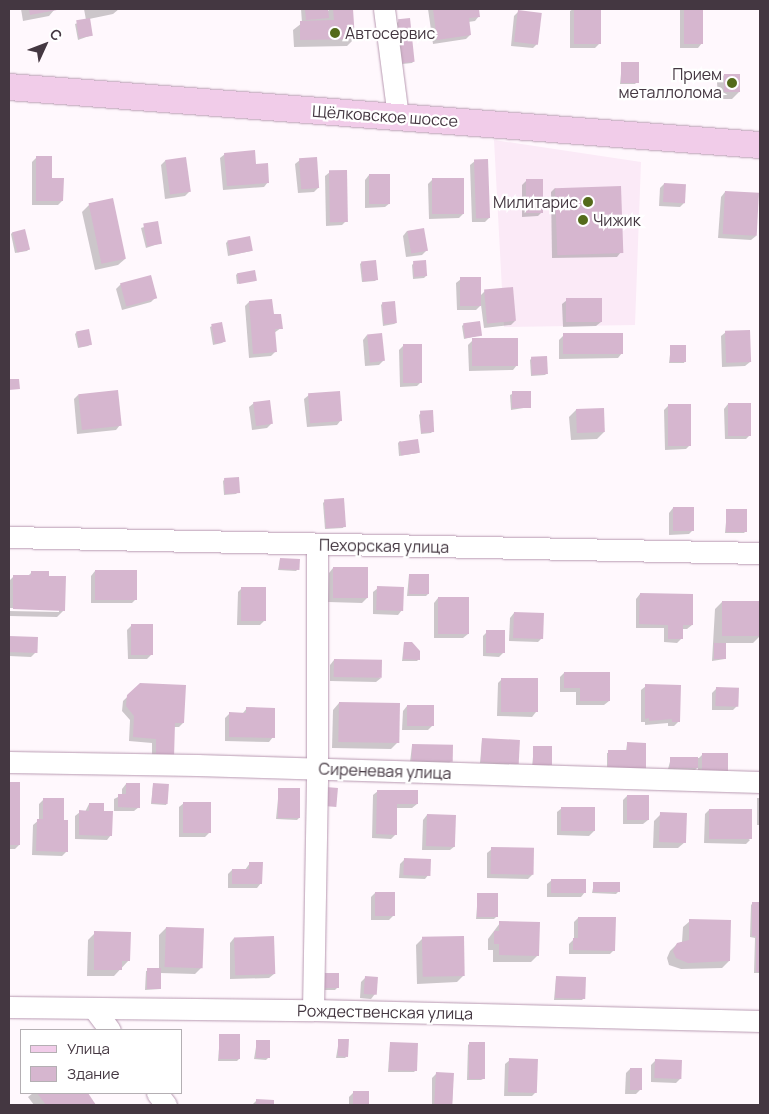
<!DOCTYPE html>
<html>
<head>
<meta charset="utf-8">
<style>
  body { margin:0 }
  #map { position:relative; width:769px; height:1114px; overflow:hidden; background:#fff8fd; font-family:Manrope,sans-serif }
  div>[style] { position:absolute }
  .built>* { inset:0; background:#fbeaf7 }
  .shadow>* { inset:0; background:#0003; transform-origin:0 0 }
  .building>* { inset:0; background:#d6b6cf; transform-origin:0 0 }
  .roads { filter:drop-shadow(0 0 1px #b899b1) drop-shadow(0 0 1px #b899b1) }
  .minor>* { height:21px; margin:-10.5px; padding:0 10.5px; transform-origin:10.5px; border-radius:10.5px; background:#fff }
  .major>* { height:26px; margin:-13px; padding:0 13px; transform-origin:13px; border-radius:13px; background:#f1cce9 }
  .dots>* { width:14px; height:14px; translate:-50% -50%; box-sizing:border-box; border:2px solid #fff; border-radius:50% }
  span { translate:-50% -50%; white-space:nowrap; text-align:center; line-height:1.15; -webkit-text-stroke:4.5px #fff; paint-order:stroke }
  .poi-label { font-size:16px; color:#443741 }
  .left { translate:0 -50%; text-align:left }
  .right { translate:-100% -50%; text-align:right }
  .street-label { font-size:16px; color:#443741 }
  .frame { position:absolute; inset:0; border:10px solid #443741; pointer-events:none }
  .legend { position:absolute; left:20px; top:1029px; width:162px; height:65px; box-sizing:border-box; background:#fff; border:1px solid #b4afb3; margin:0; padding:6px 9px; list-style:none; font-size:15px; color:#443741 }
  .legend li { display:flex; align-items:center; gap:10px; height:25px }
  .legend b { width:25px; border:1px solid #b4afb3 }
  .north { position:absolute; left:20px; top:20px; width:50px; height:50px; -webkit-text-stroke:4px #fff; paint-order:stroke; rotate:47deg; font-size:14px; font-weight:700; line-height:20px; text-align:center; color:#443741 }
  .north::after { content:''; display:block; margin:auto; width:18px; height:22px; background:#443741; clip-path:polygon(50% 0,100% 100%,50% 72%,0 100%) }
</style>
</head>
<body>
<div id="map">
  <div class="built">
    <i style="clip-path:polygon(494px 140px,641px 162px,635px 325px,504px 327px)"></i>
  </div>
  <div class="shadow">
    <i style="clip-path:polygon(21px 9px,55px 9px,49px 16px,23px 21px)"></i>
    <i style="clip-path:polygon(84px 9px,119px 9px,113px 14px,89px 19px,92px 35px,78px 40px,75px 24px,86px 20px)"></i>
    <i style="clip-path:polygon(290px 9px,327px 9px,327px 12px,330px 9px,352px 9px,354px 39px,347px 46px,294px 47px,293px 30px,302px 23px,301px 9px)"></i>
    <i style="clip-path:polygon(428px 9px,478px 9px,479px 16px,475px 21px,468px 22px,470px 35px,466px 39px,433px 44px)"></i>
    <i style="clip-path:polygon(573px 9px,599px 9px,600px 43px,595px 48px,570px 48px,570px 11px)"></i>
    <i style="clip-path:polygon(680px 9px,702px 9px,702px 43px,698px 48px,680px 48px)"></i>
    <i style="clip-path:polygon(519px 11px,537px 44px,533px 48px,511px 46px,514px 16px)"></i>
    <i style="clip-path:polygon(399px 21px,414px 61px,412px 63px,402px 64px,397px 23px)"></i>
    <i style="clip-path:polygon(622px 63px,637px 82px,635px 84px,620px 84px)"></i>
    <i style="clip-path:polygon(724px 75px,739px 92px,732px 99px,718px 99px,717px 82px)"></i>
    <i style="clip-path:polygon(225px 154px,255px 165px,268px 182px,264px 187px,223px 190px,220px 158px)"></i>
    <i style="clip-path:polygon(37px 157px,62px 201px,58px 205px,32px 205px,32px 162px)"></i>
    <i style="clip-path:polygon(166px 160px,189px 192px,185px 196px,165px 199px,161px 165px)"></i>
    <i style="clip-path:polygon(300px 160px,318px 188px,314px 192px,298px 193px,295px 164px)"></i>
    <i style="clip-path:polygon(475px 161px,489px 218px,485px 222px,472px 222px,470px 165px)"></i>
    <i style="clip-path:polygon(330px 172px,346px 221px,342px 225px,326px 226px,325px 176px)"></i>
    <i style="clip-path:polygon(369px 175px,390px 203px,385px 207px,365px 208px,365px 180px)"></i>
    <i style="clip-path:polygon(432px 180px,463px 214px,459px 218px,429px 219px,428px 184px)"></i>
    <i style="clip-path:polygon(526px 181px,542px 212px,538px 216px,522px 217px,522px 185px)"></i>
    <i style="clip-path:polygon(664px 184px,684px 203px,680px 207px,659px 206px,660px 188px)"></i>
    <i style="clip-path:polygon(555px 188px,621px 252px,617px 257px,552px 258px,551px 192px)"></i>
    <i style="clip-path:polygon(725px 192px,756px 236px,751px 240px,718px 238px,721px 197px)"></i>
    <i style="clip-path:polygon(89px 205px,125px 259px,118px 265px,95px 270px,82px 212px)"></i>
    <i style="clip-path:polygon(157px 223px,161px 243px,146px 248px,141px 228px)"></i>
    <i style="clip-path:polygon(423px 229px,426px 251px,422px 255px,406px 257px,403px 236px,407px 231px)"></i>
    <i style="clip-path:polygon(13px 232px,29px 249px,27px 251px,15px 253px,11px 234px)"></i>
    <i style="clip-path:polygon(228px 241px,251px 251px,228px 256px,226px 243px)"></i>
    <i style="clip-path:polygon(362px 262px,377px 279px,375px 281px,362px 282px,360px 264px)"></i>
    <i style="clip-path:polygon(414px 263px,426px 276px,424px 278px,413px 279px,412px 265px)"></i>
    <i style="clip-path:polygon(238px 273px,255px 280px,237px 284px,236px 275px)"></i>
    <i style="clip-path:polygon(461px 279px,481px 295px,485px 291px,515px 321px,511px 325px,484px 328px,481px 305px,476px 310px,457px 310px,456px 283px)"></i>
    <i style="clip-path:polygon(121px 284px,156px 297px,151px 302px,122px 310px,116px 289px)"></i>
    <i style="clip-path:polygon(567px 300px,601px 322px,596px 326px,563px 327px,562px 304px)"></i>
    <i style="clip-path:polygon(249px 302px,272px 316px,281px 328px,274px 333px,275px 352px,271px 356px,249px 358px,245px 306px)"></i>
    <i style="clip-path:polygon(383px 303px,396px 323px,394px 324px,383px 326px,381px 305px)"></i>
    <i style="clip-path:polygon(464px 324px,481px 335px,464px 339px,462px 326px)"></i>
    <i style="clip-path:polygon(212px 326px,224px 341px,222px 343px,213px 345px,210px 327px)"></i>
    <i style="clip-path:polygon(77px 332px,90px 344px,88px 346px,78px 348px,75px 334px)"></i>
    <i style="clip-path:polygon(726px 332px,750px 362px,745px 366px,722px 367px,721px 336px)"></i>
    <i style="clip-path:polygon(367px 335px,383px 361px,379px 365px,365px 366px,363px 340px)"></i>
    <i style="clip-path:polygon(563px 336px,622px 353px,618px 358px,559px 359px,559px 340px)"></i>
    <i style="clip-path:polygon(472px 341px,517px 365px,513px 370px,469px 371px,468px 345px)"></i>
    <i style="clip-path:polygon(404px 345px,421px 382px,417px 386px,400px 387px,399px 350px)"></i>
    <i style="clip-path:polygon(671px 346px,685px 361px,684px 363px,669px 363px)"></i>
    <i style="clip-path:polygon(532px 358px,547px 373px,545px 375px,531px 376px,530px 360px)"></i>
    <i style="clip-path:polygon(512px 394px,530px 407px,511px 410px,510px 395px)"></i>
    <i style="clip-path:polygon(78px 395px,120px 425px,116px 430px,77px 434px,74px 399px)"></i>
    <i style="clip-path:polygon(309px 395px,341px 420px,337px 425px,307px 427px,304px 399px)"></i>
    <i style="clip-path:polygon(254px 403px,271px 424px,267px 428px,252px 430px,249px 407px)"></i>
    <i style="clip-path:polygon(728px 404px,750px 435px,746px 439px,725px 439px,724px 409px)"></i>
    <i style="clip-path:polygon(668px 406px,690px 445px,686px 449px,665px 450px,664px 410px)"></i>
    <i style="clip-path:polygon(603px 409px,604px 432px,597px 439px,571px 440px,569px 417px,576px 410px)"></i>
    <i style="clip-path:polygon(421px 413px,433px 431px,431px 433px,421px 434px,419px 415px)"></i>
    <i style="clip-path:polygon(400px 441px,418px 453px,399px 456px,398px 443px)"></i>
    <i style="clip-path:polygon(225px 479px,238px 492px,236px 494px,224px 495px,223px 481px)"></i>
    <i style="clip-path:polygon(325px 501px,344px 526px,343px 528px,325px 529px,323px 503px)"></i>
    <i style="clip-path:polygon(673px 508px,693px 530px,689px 534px,669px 535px,669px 513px)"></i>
    <i style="clip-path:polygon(727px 511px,746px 531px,744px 533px,725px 533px)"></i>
    <i style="clip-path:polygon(280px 559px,298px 569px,296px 571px,278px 570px)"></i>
    <i style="clip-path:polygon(333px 568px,367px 598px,362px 603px,328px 602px,329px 573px)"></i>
    <i style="clip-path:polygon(95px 571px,136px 599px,132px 603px,91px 603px,91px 576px)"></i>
    <i style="clip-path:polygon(32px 572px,47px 577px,64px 610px,57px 617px,9px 616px,9px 611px,59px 612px,59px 609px,9px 608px,9px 581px,14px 576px,28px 576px)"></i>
    <i style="clip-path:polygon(409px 575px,428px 594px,426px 596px,407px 596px)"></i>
    <i style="clip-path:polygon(242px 588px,264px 621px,260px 625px,237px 625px,238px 592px)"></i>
    <i style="clip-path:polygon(378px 588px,402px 610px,398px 615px,373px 614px,373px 592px)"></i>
    <i style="clip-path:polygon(640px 594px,692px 625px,687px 629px,682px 629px,682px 638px,677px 643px,664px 642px,664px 628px,636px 628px,636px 599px)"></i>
    <i style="clip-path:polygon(438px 598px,468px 634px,463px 638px,434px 638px,434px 603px)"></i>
    <i style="clip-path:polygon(722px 602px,760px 602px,760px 636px,753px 643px,725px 643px,725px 659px,712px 661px,715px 609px)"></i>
    <i style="clip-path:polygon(514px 613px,543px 637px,538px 642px,509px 641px,510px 618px)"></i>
    <i style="clip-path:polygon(132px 625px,152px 654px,147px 659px,128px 659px,127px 630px)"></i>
    <i style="clip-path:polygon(487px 632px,504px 652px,499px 657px,483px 656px,483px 636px)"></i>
    <i style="clip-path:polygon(9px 637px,36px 638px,36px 652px,31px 657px,9px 656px)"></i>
    <i style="clip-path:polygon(404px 643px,419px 659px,417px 661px,402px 661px)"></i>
    <i style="clip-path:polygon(334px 660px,381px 678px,376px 682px,330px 681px,330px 665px)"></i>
    <i style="clip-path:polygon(564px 673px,609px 701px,604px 705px,576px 705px,576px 692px,560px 692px,560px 677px)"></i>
    <i style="clip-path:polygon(502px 679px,536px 712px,532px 717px,497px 716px,498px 683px)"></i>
    <i style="clip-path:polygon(141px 684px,183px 723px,179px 727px,174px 727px,152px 761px,152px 743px,129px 741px,130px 720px,122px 711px,123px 701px)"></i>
    <i style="clip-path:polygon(646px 686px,679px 721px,674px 726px,668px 726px,668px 723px,645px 725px,645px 722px,641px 722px,641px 690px)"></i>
    <i style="clip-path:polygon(716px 689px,737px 706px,733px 710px,712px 710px,712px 693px)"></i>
    <i style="clip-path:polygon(339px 703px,398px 742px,391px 749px,332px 748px,333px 710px)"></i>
    <i style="clip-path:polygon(407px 706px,432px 726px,428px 730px,402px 730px,403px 711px)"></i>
    <i style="clip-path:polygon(247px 708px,273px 737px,269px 742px,225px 741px,225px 718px,230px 713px,243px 713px)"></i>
    <i style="clip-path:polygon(482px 740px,518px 763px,516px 765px,480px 763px)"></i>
    <i style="clip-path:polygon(627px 744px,645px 744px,607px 771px,607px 753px,626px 751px)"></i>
    <i style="clip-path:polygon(412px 746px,451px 761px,449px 763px,410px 762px)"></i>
    <i style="clip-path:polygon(534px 747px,550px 765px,549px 767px,532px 767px)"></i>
    <i style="clip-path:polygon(703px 754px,727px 755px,698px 775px,698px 767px,695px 770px,668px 769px,671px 758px,699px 758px)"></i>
    <i style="clip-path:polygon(9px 784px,19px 784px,19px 845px,15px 849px,9px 849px)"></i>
    <i style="clip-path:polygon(126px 784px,139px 807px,134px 811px,114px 811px,114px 799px,122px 795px,122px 789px)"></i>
    <i style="clip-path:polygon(153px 785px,167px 803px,166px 805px,151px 804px)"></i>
    <i style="clip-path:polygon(279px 789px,299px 818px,297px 820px,276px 819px)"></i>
    <i style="clip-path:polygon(378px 791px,417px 804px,412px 808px,396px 808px,396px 834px,391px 839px,372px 838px,373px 795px)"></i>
    <i style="clip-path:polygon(627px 796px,648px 820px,643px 824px,623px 824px,623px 800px)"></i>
    <i style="left:760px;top:798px;width:27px;height:3px;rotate:90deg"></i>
    <i style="clip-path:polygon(44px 799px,67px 851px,62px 856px,32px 855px,33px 825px,39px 820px,39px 804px)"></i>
    <i style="clip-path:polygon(184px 803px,209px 833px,205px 837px,179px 837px,179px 807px)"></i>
    <i style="clip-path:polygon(89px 804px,111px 835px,107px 840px,75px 839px,75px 816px,80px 812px,85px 812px)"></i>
    <i style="clip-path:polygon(562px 808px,594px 831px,589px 836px,557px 835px,557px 812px)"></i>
    <i style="clip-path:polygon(709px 810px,750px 840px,746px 844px,704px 843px,705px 814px)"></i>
    <i style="clip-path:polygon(661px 814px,685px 842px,678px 848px,653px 848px,654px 821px)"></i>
    <i style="clip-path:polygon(427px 815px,455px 846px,450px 850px,422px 850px,423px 820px)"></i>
    <i style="clip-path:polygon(492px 849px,533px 874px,528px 879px,487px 878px,487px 853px)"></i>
    <i style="clip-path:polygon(404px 860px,429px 874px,425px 879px,399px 878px,400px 864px)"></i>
    <i style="clip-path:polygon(250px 863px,261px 883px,257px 888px,228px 888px,228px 874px,232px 870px,245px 870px)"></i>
    <i style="clip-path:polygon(552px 880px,585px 892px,581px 897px,547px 897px,547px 884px)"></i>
    <i style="clip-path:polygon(594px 883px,618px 892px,616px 894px,592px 893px)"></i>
    <i style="clip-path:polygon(375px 893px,394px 915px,389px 920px,371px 920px,371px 897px)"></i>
    <i style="clip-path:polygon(478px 894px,496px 917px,494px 919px,476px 919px)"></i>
    <i style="clip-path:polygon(753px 903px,760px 903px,760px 973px,754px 973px,755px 938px,750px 937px,751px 905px)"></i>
    <i style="clip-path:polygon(578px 918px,614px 950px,610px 954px,569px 954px,569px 944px,574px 939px,574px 922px)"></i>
    <i style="clip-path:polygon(690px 921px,729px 961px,722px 968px,681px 969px,669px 965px,667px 958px,670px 951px,677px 944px,682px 942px,683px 927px)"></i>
    <i style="clip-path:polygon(500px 923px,538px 955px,531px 962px,493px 962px,493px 950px,488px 950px,488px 939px)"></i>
    <i style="clip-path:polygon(166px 928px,202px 967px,195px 974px,160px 973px,160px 989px,145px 990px,146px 971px,159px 969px,159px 935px)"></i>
    <i style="clip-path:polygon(95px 933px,129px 960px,114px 976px,87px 976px,88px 940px)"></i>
    <i style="clip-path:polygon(234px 938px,274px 974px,269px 978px,230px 979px,230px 943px)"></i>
    <i style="clip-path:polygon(423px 938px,464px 975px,457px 982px,417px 984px,416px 945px)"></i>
    <i style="clip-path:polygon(325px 974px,337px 988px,335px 990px,323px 990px)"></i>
    <i style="clip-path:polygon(365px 978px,375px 994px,371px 999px,360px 998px,361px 982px)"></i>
    <i style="clip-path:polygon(556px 978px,584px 998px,582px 1000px,554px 1000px)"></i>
    <i style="clip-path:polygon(220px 1035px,239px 1059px,237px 1061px,218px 1061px)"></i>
    <i style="clip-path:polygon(339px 1040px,347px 1056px,345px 1058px,336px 1058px)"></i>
    <i style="clip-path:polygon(257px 1041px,268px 1058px,266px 1060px,254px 1059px)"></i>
    <i style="clip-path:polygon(470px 1043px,483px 1079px,481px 1080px,467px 1080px,468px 1045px)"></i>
    <i style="clip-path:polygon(390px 1044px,416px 1070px,414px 1072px,388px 1072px)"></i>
    <i style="clip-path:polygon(510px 1060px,536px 1092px,532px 1096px,504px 1096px,505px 1064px)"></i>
    <i style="clip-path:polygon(655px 1061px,681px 1078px,676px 1083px,651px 1082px,651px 1065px)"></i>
    <i style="clip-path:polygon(630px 1069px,641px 1089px,636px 1094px,625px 1094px,626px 1073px)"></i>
    <i style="clip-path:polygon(437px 1073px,453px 1074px,452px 1105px,432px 1105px,432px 1078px)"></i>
    <i style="clip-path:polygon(354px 1092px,367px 1093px,367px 1105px,349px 1105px,349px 1097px)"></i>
    <i style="clip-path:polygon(33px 1093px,86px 1093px,95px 1105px,34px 1105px,28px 1097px)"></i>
    <i style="clip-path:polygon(256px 1101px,273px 1101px,273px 1105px,252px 1105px)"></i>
  </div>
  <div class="building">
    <i style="clip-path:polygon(29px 9px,57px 9px,57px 10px,30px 15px)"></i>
    <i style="clip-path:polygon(305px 9px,328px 9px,329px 18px,306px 20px)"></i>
    <i style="clip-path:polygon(333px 9px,353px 9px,355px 39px,300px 40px,300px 21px,334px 20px)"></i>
    <i style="clip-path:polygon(433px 9px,479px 9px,480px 17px,469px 18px,471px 35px,437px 40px)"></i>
    <i style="left:574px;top:9px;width:27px;height:35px"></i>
    <i style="left:684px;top:9px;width:19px;height:35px"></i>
    <i style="left:518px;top:10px;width:24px;height:32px;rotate:7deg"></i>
    <i style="left:90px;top:18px;width:18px;height:14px;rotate:81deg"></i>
    <i style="left:410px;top:18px;width:44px;height:12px;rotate:84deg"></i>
    <i style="left:621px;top:62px;width:18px;height:21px"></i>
    <i style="left:724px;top:74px;width:16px;height:18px"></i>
    <i style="clip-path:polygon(255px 150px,256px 164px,268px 163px,269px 183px,227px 186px,224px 153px)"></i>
    <i style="clip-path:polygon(36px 156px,52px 156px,52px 178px,64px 178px,63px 201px,36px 201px)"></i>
    <i style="left:186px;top:157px;width:35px;height:21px;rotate:82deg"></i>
    <i style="left:317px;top:157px;width:31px;height:18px;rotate:86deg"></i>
    <i style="left:488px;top:159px;width:59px;height:14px;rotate:88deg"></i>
    <i style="left:347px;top:170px;width:52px;height:18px;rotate:89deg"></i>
    <i style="left:369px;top:174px;width:21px;height:30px"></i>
    <i style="left:464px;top:178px;width:36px;height:32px;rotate:90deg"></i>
    <i style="left:543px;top:179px;width:34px;height:17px;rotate:90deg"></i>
    <i style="left:664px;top:183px;width:22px;height:19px;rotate:3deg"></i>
    <i style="left:621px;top:186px;width:67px;height:66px;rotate:88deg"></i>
    <i style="left:725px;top:191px;width:34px;height:43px;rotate:3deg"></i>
    <i style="left:113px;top:198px;width:62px;height:25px;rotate:78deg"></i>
    <i style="left:158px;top:221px;width:23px;height:15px;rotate:80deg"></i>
    <i style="left:424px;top:228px;width:23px;height:17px;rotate:80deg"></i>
    <i style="left:25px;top:229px;width:21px;height:13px;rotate:76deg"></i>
    <i style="left:250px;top:236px;width:15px;height:23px;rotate:79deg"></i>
    <i style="left:376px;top:260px;width:20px;height:15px;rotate:84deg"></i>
    <i style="left:426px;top:260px;width:16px;height:13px;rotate:86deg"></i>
    <i style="left:255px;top:270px;width:11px;height:18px;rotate:80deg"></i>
    <i style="left:151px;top:275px;width:24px;height:32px;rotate:75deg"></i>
    <i style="left:460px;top:277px;width:21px;height:29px"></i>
    <i style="left:513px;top:287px;width:34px;height:29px;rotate:85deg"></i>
    <i style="left:602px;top:298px;width:24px;height:36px;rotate:90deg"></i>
    <i style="clip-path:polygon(272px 299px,274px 314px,281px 314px,283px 329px,275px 329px,277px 352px,253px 354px,249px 301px)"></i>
    <i style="left:395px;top:301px;width:22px;height:13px;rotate:85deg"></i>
    <i style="left:480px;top:321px;width:15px;height:17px;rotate:82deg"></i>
    <i style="left:222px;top:322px;width:20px;height:11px;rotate:79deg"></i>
    <i style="left:89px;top:329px;width:16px;height:13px;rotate:79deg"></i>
    <i style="left:750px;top:330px;width:32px;height:25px;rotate:88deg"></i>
    <i style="left:382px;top:333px;width:28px;height:15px;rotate:84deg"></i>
    <i style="left:623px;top:333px;width:21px;height:60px;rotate:90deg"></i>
    <i style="left:518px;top:338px;width:28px;height:46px;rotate:90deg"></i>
    <i style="left:403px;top:344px;width:19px;height:39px"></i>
    <i style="left:670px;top:345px;width:16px;height:17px"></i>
    <i style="left:547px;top:356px;width:18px;height:16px;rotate:87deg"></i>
    <i style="clip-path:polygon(9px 379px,19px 379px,20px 389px,9px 390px)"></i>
    <i style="left:118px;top:390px;width:36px;height:40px;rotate:84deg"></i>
    <i style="left:340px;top:391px;width:30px;height:32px;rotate:86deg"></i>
    <i style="left:531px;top:391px;width:17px;height:19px;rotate:90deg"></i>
    <i style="left:270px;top:400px;width:24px;height:17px;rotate:83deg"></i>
    <i style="left:728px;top:403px;width:23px;height:33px"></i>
    <i style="left:668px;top:404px;width:23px;height:42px"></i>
    <i style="left:604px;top:408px;width:24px;height:28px;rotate:88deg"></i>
    <i style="left:433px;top:410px;width:22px;height:13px;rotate:87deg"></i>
    <i style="left:418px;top:439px;width:14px;height:19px;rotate:82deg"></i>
    <i style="left:239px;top:477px;width:16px;height:15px;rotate:86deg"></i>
    <i style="left:344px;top:498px;width:29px;height:20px;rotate:86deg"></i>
    <i style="left:673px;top:507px;width:21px;height:24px"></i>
    <i style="left:726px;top:509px;width:21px;height:23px"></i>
    <i style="left:280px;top:558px;width:20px;height:11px;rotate:3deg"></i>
    <i style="left:333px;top:567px;width:35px;height:31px"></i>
    <i style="left:95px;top:570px;width:42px;height:30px"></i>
    <i style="clip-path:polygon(31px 571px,49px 571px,49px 576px,66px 576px,65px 611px,13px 609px,13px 575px,31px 575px)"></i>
    <i style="left:409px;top:574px;width:20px;height:20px"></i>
    <i style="left:377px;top:586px;width:27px;height:24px;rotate:2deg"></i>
    <i style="left:241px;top:587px;width:25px;height:34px"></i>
    <i style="clip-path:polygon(640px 593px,693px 594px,693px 625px,683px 625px,683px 639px,668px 639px,668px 625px,639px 624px)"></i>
    <i style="left:438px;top:597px;width:31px;height:37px"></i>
    <i style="left:722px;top:601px;width:38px;height:35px"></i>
    <i style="left:514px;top:612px;width:30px;height:26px;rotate:2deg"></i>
    <i style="left:131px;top:624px;width:22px;height:31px"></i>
    <i style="left:486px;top:630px;width:19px;height:23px"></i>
    <i style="left:9px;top:636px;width:29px;height:16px;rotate:2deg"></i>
    <i style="clip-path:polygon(404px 642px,412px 642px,420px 651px,420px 660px,403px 659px)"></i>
    <i style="left:714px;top:643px;width:12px;height:16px"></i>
    <i style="left:334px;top:659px;width:48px;height:18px;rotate:1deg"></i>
    <i style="clip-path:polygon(564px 672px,610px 672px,610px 701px,580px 701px,580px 688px,564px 688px)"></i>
    <i style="left:501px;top:678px;width:37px;height:34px"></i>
    <i style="clip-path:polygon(140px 683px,186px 685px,184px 723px,175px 723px,174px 758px,156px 757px,156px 739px,133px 737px,134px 716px,126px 706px,127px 695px)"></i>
    <i style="clip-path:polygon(645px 684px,681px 685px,680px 722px,672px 722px,672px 719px,649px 721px,649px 718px,645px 719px)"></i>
    <i style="left:716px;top:687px;width:23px;height:19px;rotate:2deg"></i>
    <i style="left:339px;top:702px;width:61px;height:40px;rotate:1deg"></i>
    <i style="left:407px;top:705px;width:27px;height:21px"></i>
    <i style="clip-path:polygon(246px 707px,275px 708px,275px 738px,229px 737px,229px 712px,246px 713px)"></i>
    <i style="left:482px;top:738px;width:38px;height:24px;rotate:3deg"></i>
    <i style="clip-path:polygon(627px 742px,646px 743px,646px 770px,608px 770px,608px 750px,627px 750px)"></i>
    <i style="left:412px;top:744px;width:41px;height:17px;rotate:1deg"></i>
    <i style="left:533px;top:746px;width:19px;height:19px"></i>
    <i style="left:702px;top:753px;width:26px;height:18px"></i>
    <i style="left:670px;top:757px;width:28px;height:11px"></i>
    <i style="left:9px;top:782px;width:11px;height:63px"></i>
    <i style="clip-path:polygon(126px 783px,140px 783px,140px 808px,118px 807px,118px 794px,126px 794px)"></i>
    <i style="left:153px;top:783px;width:16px;height:20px;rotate:4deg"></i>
    <i style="left:326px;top:787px;width:12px;height:19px;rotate:5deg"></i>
    <i style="left:278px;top:788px;width:22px;height:30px"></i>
    <i style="clip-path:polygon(377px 790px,418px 790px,418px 804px,397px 804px,397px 835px,376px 834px)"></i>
    <i style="left:627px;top:795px;width:22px;height:25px"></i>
    <i style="clip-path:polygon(43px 798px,64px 798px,64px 820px,68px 820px,68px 852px,36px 851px,37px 819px,43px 819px)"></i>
    <i style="left:183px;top:802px;width:28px;height:31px"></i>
    <i style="clip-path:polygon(89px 803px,104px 803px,104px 811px,113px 811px,112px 836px,79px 835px,79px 810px,89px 811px)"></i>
    <i style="left:561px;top:807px;width:34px;height:24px"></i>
    <i style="left:709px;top:809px;width:43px;height:30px"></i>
    <i style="left:660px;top:812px;width:27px;height:30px;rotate:2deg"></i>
    <i style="left:427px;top:814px;width:29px;height:32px;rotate:2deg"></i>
    <i style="left:491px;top:847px;width:43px;height:27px;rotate:1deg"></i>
    <i style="left:404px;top:858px;width:27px;height:17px;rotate:2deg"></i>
    <i style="clip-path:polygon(249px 862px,263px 862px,262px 884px,232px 884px,232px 869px,249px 869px)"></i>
    <i style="left:551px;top:879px;width:35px;height:14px"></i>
    <i style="left:593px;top:882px;width:27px;height:10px"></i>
    <i style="left:375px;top:892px;width:20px;height:24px"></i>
    <i style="left:477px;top:893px;width:21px;height:24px"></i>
    <i style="clip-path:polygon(752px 902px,760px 902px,760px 972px,756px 972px,756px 936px,752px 936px)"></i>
    <i style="clip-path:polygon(578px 917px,616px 917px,615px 951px,573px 950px,573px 938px,578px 938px)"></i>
    <i style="clip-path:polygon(689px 919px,731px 920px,730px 961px,688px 963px,676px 958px,673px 951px,677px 943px,689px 940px)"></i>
    <i style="clip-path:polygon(499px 921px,540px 922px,539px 956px,499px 955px,499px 944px,494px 944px,494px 931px,499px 931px)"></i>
    <i style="left:166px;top:927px;width:38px;height:40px;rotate:2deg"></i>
    <i style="clip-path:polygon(94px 931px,131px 932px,130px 961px,122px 961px,122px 970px,94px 970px)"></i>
    <i style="left:274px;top:936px;width:38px;height:40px;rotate:88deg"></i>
    <i style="left:464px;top:936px;width:40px;height:42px;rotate:89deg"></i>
    <i style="left:147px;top:968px;width:14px;height:21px"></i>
    <i style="left:324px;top:973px;width:15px;height:15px"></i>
    <i style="left:365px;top:976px;width:13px;height:18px;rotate:4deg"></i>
    <i style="left:556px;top:976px;width:30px;height:22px;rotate:2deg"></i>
    <i style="left:219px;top:1034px;width:21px;height:25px"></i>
    <i style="clip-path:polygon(338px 1039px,349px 1039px,348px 1057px,338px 1056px)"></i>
    <i style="left:256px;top:1040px;width:14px;height:18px"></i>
    <i style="left:390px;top:1042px;width:28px;height:28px;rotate:2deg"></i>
    <i style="left:469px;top:1042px;width:16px;height:37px"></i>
    <i style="left:509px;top:1058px;width:29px;height:34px;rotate:2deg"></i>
    <i style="left:655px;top:1059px;width:27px;height:19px;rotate:2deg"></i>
    <i style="left:630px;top:1068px;width:12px;height:22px"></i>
    <i style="left:436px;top:1072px;width:18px;height:33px;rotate:3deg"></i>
    <i style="left:353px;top:1091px;width:16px;height:14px"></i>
    <i style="clip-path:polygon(37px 1093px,88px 1093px,96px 1105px,46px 1105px)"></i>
    <i style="clip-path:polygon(256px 1099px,274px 1100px,274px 1105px,256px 1105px)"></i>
  </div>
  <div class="roads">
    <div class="minor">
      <i style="left:384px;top:9px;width:109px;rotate:82.6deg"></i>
      <i style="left:9px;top:537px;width:751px;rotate:1.22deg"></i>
      <i style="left:9px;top:762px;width:188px;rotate:0.9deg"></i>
      <i style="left:197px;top:765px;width:563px;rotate:1.73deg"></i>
      <i style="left:9px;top:1007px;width:304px;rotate:0.6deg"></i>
      <i style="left:313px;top:1010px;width:447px;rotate:1.4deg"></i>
      <i style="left:94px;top:1009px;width:26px;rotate:53deg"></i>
      <i style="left:313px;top:1010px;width:241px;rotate:-89deg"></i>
      <i style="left:317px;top:769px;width:224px;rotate:-90deg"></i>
      <i style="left:157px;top:1093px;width:15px;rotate:53deg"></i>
    </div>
    <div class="major">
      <i style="left:9px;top:87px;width:753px;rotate:4.42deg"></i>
    </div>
  </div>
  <div class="dots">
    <i style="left:335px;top:33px;background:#546a1a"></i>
    <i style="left:732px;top:83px;background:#546a1a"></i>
    <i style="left:588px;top:202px;background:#546a1a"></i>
    <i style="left:583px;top:220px;background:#546a1a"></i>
  </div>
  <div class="poi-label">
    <span class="left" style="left:345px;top:33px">Автосервис</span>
    <span class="right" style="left:722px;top:83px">Прием<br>металлолома</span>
    <span class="right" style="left:578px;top:202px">Милитарис</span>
    <span class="left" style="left:593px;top:220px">Чижик</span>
  </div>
  <div class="street-label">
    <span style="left:385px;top:116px;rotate:4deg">Щёлковское шоссе</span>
    <span style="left:384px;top:546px;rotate:1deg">Пехорская улица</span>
    <span style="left:385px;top:771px;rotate:2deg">Сиреневая улица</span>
    <span style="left:385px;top:1012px;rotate:1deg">Рождественская улица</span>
  </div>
  <div class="frame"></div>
  <ul class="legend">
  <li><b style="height:6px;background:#f1cce9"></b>Улица</li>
  <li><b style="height:14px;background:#d6b6cf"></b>Здание</li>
  </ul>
  <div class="north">С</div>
</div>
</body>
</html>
